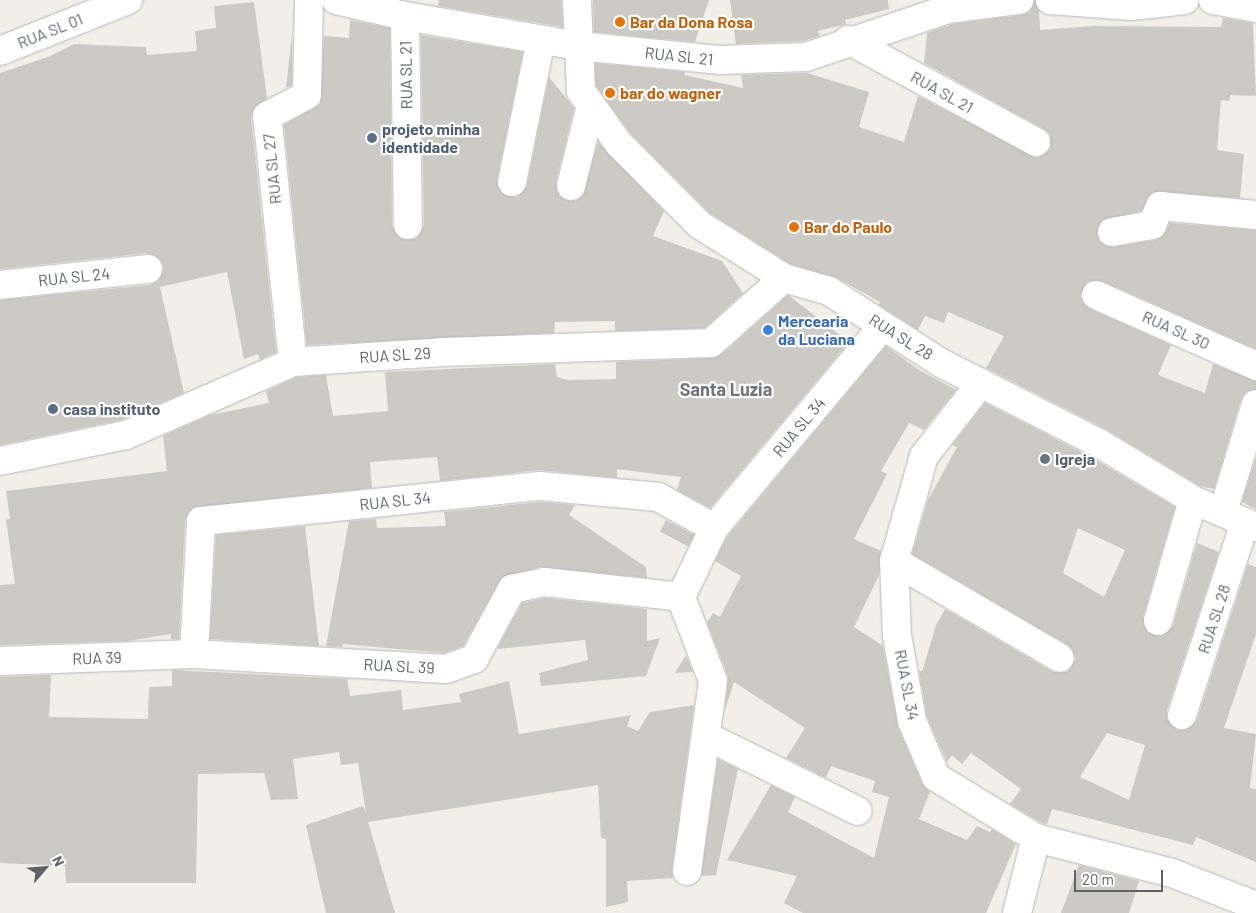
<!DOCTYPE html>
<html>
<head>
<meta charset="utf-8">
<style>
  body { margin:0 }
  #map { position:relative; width:1256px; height:913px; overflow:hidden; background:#f1efe8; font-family:Barlow,sans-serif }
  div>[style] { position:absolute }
  .building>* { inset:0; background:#cccac5; transform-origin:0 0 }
  .roads { filter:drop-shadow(0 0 1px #b5b8bc) drop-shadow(0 0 1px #b5b8bc) }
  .minor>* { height:28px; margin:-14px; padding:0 14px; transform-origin:14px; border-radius:14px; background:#fff }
  .dots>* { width:14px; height:14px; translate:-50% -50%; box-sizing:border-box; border:2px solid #fff; border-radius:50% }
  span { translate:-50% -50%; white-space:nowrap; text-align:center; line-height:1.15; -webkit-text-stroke:4.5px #fff; paint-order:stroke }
  .food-label { font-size:16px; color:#c56008; font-weight:700 }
  .left { translate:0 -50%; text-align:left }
  .street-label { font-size:16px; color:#5f6368 }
  .service-label { font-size:16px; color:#4e5e75; font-weight:700 }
  .shop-label { font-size:16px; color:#366cbe; font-weight:700 }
  .worship-label { font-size:16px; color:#5b616d; font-weight:700 }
  .neighbourhood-label { font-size:18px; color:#70757a; font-weight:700 }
  .north { position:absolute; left:20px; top:843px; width:50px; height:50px; -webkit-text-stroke:4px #fff; paint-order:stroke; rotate:63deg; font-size:14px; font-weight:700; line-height:20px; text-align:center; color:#5f6368 }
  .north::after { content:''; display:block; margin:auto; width:18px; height:22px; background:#5f6368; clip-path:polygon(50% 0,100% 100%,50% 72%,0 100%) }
  .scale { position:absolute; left:1074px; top:870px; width:89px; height:22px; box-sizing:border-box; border:2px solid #5f6368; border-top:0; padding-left:6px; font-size:15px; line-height:18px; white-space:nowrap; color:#5f6368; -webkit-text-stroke:4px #fff; paint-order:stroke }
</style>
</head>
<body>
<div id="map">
  <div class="building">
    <i style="clip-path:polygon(439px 0,561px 0,563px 27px,438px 6px)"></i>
    <i style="clip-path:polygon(593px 0,709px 0,695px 42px,594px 32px)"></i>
    <i style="clip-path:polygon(730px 0,888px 0,889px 9px,845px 20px,846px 24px,818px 31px,820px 36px,803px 41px,736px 44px)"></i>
    <i style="clip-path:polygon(1034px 0,1039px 10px,1040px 30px,1092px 26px,1221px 27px,1223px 18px,1253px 23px,1256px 96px,1230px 95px,1230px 101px,1221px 100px,1217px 150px,1244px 154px,1240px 198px,1153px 192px,1141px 211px,1102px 220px,1097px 234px,1100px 242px,1114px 247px,1155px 240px,1162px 237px,1170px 223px,1256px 230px,1256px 349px,1102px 281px,1087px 282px,1080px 296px,1090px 309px,1171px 345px,1158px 375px,1205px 393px,1213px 364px,1256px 381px,1256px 389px,1246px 392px,1241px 399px,1214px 489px,1200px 486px,1104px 428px,986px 368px,1004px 336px,948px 312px,944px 323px,925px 316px,918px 330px,879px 305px,880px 302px,837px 278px,790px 264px,710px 213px,631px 134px,596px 86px,595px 63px,685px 72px,684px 75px,743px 88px,741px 75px,807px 73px,869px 92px,859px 127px,904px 142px,918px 96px,1037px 158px,1050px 149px,1050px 134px,1044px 129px,924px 63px,927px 33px,952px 24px,1021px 15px,1029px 12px)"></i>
    <i style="clip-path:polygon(254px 2px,267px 98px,254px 108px,251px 118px,276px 352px,260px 360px,258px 354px,244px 359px,227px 272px,160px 287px,184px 393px,121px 420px,0 445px,0 300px,150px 285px,158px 281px,164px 268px,160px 259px,146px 253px,0 269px,0 73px,48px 57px,74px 44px,146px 47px,147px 55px,197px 51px,195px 31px,216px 28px,214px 6px)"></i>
    <i style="clip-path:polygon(350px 20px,390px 28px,392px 225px,400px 238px,416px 239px,424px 225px,421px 35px,523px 52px,497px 179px,502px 194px,517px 197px,527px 186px,549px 77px,574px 108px,556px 182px,560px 197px,575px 201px,583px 196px,598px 142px,664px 211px,653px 236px,722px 261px,743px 293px,705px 328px,615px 331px,615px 321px,555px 322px,554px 333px,307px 345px,284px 125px,320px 104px,324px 36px,349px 38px)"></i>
    <i style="clip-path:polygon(292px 34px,292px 85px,286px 88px)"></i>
    <i style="clip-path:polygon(788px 295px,849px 342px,710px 508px,677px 490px,681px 477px,617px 469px,617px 478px,539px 470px,440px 481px,437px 457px,370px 462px,372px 488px,192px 508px,185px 520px,179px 639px,171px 639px,171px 634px,127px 641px,0 645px,0 585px,15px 584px,6px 520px,10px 519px,6px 491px,167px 471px,163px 436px,210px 415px,269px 403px,266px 391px,297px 377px,326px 375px,333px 416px,388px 411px,385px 372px,555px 364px,557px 377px,568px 380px,616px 379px,616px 362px,712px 358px,721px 355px)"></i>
    <i style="clip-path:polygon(886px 346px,919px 370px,956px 390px,924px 430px,909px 423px,881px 471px,887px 474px,854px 539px,881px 551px,879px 575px,854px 627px,883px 646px,898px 727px,922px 783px,930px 792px,919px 819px,967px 840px,977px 826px,990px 832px,992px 829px,1016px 844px,986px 913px,803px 913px,784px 903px,797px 876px,727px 860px,771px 785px,795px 797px,788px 812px,874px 858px,889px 797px,872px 792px,875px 781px,831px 766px,826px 778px,786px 758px,805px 728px,734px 682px,725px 710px,728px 676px,707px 622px,713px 613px,720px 617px,741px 576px,715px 561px,727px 537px)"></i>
    <i style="clip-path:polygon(evenodd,985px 403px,1089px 456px,1175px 507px,1143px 617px,1147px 632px,1161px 636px,1173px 626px,1197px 543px,1219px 552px,1167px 710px,1167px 719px,1177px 730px,1186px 730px,1197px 720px,1248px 564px,1256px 567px,1256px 634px,1224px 728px,1256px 734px,1250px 788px,1256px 789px,1256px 862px,1196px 837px,1193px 845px,1052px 809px,1047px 824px,1042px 823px,1010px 804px,1021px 789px,971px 753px,962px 764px,952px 755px,947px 762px,927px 717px,919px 670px,922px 672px,936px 625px,945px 609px,1053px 672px,1067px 672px,1076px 659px,1068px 645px,912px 554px,928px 500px,957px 447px,952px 445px,985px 403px,1078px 528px,1125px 550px,1104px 597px,1063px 573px,1078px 528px,985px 403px,1107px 733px,1145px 745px,1129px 800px,1080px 777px,1107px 733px)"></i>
    <i style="clip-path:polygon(1256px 457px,1256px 509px,1242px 502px)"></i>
    <i style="clip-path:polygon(540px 502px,575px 505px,569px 515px,646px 567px,647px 578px,541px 567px,502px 577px,463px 646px,444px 653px,342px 644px,343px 647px,326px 646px,349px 521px,376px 519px,377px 528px,446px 526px,444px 512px)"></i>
    <i style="left:666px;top:520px;width:32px;height:13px;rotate:28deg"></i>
    <i style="clip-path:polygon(305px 526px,319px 646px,210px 639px,216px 535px)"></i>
    <i style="clip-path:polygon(545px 598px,647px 609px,647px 641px,660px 638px,646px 676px,541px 686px,539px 673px,588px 660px,585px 640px,497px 649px,522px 603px)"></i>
    <i style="clip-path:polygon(686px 655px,693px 672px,675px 673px)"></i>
    <i style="clip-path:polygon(172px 670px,347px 679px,350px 696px,401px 690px,403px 710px,461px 702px,459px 694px,509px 681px,519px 734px,631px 715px,627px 726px,638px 731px,650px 712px,694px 705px,672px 869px,673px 878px,627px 881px,628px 902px,606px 907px,606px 839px,601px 838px,598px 785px,368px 822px,395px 913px,326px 913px,306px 825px,363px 806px,366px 813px,358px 763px,341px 765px,339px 752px,293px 759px,298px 799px,271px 800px,264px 773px,198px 774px,196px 883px,66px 883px,65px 866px,0 863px,0 677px,51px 675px,49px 717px,148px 719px,149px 687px,172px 686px)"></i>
    <i style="clip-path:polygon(718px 759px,738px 769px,716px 875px,701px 876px)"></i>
    <i style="clip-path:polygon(1079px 865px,1139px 881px,1129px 913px,1061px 913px)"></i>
  </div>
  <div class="roads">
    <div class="minor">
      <i style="left:336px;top:0;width:71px;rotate:13.1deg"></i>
      <i style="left:405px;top:16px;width:177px;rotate:9.8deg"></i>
      <i style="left:579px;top:46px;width:142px;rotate:5.7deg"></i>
      <i style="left:720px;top:60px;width:86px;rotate:-2deg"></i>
      <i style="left:806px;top:57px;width:150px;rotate:-18.7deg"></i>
      <i style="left:948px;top:9px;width:72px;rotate:-7.2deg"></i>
      <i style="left:577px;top:0;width:91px;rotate:87.5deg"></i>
      <i style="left:581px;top:91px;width:65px;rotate:54.4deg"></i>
      <i style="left:619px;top:144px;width:115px;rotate:45deg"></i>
      <i style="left:700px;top:225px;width:99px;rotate:32.2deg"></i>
      <i style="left:784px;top:278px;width:47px;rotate:16.1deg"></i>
      <i style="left:829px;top:291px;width:133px;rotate:32.7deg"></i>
      <i style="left:941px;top:363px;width:175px;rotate:26.9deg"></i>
      <i style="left:1097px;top:442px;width:112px;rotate:31.1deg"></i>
      <i style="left:1193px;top:500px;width:69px;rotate:23.2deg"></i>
      <i style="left:1050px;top:0;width:82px;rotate:4.2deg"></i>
      <i style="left:1132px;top:6px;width:53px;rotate:-6.5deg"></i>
      <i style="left:1213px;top:0;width:44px;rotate:10.5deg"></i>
      <i style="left:405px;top:16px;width:209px;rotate:89.2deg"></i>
      <i style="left:848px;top:40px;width:214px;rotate:28.5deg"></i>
      <i style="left:0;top:51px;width:138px;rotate:-21.7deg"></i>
      <i style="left:512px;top:182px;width:145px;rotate:-78.5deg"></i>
      <i style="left:571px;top:186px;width:83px;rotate:-76.1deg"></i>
      <i style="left:1112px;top:232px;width:41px;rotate:-9.9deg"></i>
      <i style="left:1152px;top:225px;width:21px;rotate:-67deg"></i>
      <i style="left:1160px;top:206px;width:96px;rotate:5.4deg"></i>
      <i style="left:0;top:285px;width:149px;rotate:-6.2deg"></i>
      <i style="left:1096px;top:295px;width:175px;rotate:23.9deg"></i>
      <i style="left:293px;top:362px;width:247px;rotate:-96deg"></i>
      <i style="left:267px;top:116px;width:45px;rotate:-27.7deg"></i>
      <i style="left:307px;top:95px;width:95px;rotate:-88.8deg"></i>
      <i style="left:981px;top:383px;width:93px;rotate:128deg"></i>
      <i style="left:924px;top:456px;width:109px;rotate:105.9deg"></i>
      <i style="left:894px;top:561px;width:74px;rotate:87.7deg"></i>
      <i style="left:897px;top:635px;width:87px;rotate:80.1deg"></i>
      <i style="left:912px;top:721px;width:61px;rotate:66.8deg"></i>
      <i style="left:936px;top:777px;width:117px;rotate:31.4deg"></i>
      <i style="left:1036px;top:838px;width:140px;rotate:14.4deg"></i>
      <i style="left:1172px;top:873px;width:90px;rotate:21.4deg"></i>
      <i style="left:0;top:461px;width:129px;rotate:-11.7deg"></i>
      <i style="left:126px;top:435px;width:182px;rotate:-23.6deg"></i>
      <i style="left:293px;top:362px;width:149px;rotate:-3.8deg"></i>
      <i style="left:442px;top:352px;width:269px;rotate:-1.9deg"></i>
      <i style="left:711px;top:343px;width:98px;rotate:-41.7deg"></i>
      <i style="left:1223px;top:512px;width:113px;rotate:-73deg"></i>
      <i style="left:894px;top:561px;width:192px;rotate:30.3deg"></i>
      <i style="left:1158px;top:621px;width:126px;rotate:-73.9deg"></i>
      <i style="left:194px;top:654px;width:133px;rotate:-87deg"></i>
      <i style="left:201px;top:521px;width:341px;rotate:-5.9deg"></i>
      <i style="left:540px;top:486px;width:119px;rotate:5.3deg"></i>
      <i style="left:658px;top:497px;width:64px;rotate:29deg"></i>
      <i style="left:0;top:661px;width:194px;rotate:-2.1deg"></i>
      <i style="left:194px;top:654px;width:252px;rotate:3.4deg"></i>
      <i style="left:446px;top:669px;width:30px;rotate:-20deg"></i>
      <i style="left:474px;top:659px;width:80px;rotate:-61.5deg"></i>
      <i style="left:512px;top:589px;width:33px;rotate:-12deg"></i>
      <i style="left:544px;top:582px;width:138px;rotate:6.2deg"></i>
      <i style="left:1182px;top:715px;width:203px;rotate:-71.9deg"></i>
      <i style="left:706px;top:736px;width:169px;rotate:26.3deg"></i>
      <i style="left:687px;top:871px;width:192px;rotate:-82.2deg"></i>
      <i style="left:713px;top:681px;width:90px;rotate:-110.9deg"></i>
      <i style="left:681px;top:597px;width:76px;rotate:-64.4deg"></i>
      <i style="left:714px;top:528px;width:263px;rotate:-50.1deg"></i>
      <i style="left:1017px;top:913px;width:77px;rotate:-75.8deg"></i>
    </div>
  </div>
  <div class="dots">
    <i style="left:620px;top:22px;background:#e8710a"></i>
    <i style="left:610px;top:93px;background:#e8710a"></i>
    <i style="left:372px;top:138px;background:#5c6f8a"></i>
    <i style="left:794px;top:227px;background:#e8710a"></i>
    <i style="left:768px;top:330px;background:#3f7fe0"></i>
    <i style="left:53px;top:409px;background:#5c6f8a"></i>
    <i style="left:1045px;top:459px;background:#6b7280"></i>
  </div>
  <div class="food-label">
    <span class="left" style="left:630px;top:22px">Bar da Dona Rosa</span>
    <span class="left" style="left:620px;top:93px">bar do wagner</span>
    <span class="left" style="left:804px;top:227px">Bar do Paulo</span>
  </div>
  <div class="street-label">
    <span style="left:50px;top:31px;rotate:-22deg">RUA SL 01</span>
    <span style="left:679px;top:56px;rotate:6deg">RUA SL 21</span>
    <span style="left:406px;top:75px;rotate:-91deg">RUA SL 21</span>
    <span style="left:942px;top:92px;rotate:29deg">RUA SL 21</span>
    <span style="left:272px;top:169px;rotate:-96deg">RUA SL 27</span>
    <span style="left:74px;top:277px;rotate:-6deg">RUA SL 24</span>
    <span style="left:1176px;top:330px;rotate:24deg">RUA SL 30</span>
    <span style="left:901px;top:337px;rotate:32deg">RUA SL 28</span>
    <span style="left:395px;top:355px;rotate:-4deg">RUA SL 29</span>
    <span style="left:799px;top:427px;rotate:-50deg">RUA SL 34</span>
    <span style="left:395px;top:501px;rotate:-6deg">RUA SL 34</span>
    <span style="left:1214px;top:619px;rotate:-72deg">RUA SL 28</span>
    <span style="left:97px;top:658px;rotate:-2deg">RUA 39</span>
    <span style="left:399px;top:666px;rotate:3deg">RUA SL 39</span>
    <span style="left:907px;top:685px;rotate:79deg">RUA SL 34</span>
  </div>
  <div class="service-label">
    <span class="left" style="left:382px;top:138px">projeto minha<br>identidade</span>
    <span class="left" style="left:63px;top:409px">casa instituto</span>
  </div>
  <div class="shop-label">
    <span class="left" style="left:778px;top:330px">Mercearia<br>da Luciana</span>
  </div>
  <div class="worship-label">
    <span class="left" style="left:1055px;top:459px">Igreja</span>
  </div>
  <div class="neighbourhood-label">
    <span style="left:726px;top:389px">Santa Luzia</span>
  </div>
  <div class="north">N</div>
  <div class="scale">20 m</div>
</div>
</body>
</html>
